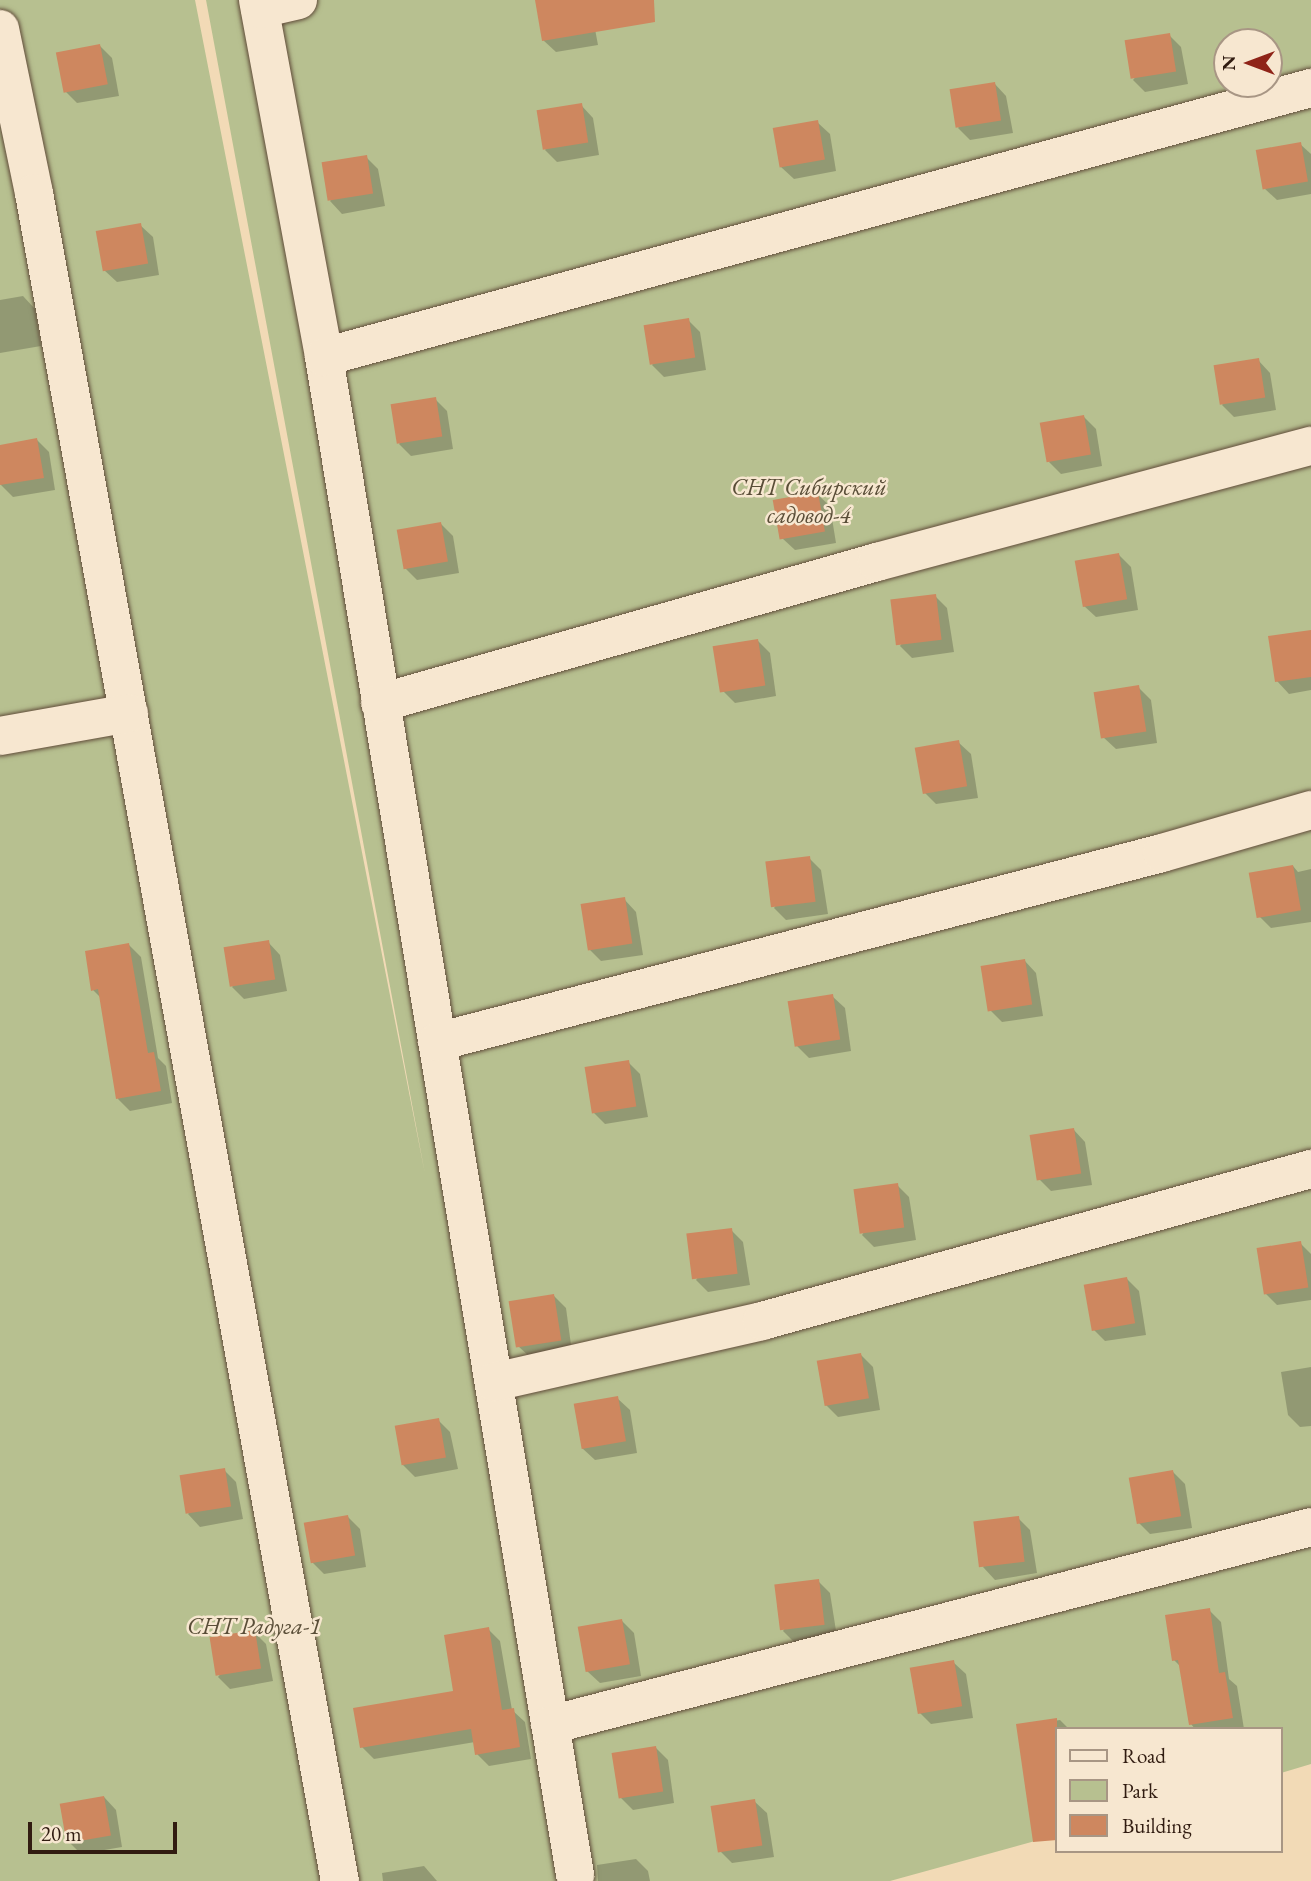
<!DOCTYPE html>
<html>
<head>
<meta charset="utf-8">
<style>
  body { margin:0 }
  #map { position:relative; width:1311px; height:1881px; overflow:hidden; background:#f2dab6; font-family:"EB Garamond",serif }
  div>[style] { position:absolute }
  .green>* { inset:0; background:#b7c090 }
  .shadow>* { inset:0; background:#0003 }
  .building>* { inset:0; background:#ce875f; transform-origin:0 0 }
  .roads { filter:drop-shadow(0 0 2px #614c3a) drop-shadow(0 0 2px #614c3a) }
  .minor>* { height:38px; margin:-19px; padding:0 19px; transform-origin:19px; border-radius:19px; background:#f7e7d0 }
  span { translate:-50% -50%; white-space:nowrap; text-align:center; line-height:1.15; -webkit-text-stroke:5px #f7e7d0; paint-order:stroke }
  .park-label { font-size:24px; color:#594d37; font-style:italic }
  .legend { position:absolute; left:1055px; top:1727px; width:228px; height:126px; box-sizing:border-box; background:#f7e7d0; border:2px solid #a89684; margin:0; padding:9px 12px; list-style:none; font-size:21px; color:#311c11 }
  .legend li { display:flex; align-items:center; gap:14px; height:35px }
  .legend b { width:35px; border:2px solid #a89684 }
  .north { position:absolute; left:1213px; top:28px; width:70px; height:70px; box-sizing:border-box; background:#f7e7d0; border:2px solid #a89684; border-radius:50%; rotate:270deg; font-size:19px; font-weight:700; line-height:28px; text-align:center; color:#311c11 }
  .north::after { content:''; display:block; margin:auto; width:24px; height:32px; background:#8f2418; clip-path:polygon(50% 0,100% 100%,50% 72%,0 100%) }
  .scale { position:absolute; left:28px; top:1822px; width:149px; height:32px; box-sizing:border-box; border:4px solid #311c11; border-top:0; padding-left:9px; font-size:21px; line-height:24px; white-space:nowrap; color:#311c11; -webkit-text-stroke:5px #f7e7d0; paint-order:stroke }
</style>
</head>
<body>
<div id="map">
  <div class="green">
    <i style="clip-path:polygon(evenodd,0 0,195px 0,425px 1174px,206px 0,1311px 0,1311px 1764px,1281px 1773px,1281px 1729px,1057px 1729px,1057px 1835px,890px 1881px,0 1881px,0 0,1227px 42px,1269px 42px,1269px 84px,1227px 84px,1227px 42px)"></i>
  </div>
  <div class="shadow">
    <i style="clip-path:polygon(553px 0,583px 0,591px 8px,598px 45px,556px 52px,543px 40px)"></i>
    <i style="clip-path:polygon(1169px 35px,1181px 47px,1188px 84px,1145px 92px,1133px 80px)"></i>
    <i style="clip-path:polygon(100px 46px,112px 58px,119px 96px,77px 103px,65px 91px)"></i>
    <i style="clip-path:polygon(994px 83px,1006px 96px,1013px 133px,970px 140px,958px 128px)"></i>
    <i style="clip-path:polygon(581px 105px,593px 118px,599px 155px,557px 162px,545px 150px)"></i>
    <i style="clip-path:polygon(817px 122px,830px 134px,836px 171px,794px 179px,781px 167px)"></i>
    <i style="clip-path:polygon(1300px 144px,1311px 154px,1311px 194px,1277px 200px,1264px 188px)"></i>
    <i style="clip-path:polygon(366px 157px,378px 169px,385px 206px,342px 214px,330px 201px)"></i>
    <i style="clip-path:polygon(140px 225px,153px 237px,159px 275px,117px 282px,104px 270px)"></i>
    <i style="clip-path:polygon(23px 296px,35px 309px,41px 346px,0 353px,0 300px)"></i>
    <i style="clip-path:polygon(688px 320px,700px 332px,706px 370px,664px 377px,652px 365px)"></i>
    <i style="clip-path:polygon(1258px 360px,1270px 373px,1276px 410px,1234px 417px,1222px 405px)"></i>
    <i style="clip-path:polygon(435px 399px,447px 411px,453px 449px,411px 456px,399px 444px)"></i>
    <i style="clip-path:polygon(1084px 417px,1096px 429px,1102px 466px,1061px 474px,1049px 462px)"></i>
    <i style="clip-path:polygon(37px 440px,49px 452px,55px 490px,13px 497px,1px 485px,0 446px)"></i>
    <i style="clip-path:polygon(817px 494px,830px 506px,836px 543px,795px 550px,782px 538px)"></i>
    <i style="clip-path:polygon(441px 524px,453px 536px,459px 573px,417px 580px,405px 568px)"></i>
    <i style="clip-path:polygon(1119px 555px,1131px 567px,1138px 610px,1096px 617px,1083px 605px)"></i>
    <i style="clip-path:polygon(935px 596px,947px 608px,954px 652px,912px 658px,900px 646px)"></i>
    <i style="clip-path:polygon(1311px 632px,1311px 690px,1289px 694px,1277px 681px)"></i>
    <i style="clip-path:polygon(758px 641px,770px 653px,776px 696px,735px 703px,723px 691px)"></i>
    <i style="clip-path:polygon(1138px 687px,1151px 700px,1157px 743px,1116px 749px,1103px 737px)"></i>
    <i style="clip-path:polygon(958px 742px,971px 754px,978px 798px,936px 804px,924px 792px)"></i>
    <i style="clip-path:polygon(809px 858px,821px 870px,828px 914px,786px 920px,774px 908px)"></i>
    <i style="clip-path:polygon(1293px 866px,1298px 872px,1311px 869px,1311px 922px,1271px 928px,1259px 916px)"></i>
    <i style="clip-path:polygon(624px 899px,636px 912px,643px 955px,601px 961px,589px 949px)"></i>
    <i style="clip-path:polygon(268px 942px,280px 955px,287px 991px,244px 999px,232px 987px)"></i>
    <i style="clip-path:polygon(129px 945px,141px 957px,158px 1058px,166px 1066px,172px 1103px,130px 1111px,118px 1099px,101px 998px,93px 990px)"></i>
    <i style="clip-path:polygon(1024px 960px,1036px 973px,1043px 1016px,1002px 1022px,990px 1010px)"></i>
    <i style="clip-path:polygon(832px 996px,845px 1008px,851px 1051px,809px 1058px,797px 1046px)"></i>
    <i style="clip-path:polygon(628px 1062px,640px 1074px,648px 1117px,605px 1124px,593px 1112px)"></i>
    <i style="clip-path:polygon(1073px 1129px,1085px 1142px,1092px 1185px,1051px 1191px,1039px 1179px)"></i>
    <i style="clip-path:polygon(897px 1185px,909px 1197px,916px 1240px,874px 1247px,862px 1235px)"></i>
    <i style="clip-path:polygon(731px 1230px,743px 1242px,750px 1285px,708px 1292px,696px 1280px)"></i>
    <i style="clip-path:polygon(1300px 1243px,1311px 1254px,1311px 1300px,1277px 1305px,1265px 1293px)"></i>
    <i style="clip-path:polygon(1127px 1279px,1139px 1291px,1146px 1335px,1105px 1341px,1093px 1329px)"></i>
    <i style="clip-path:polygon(554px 1296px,566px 1308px,572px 1352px,531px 1358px,518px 1346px)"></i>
    <i style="clip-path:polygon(861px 1355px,873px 1367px,880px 1410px,838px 1417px,826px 1405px)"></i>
    <i style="clip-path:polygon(1311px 1367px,1311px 1426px,1300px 1427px,1288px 1415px,1281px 1372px)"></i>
    <i style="clip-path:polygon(617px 1398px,630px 1410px,637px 1453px,595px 1460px,582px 1448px)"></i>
    <i style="clip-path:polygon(438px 1420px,450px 1432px,458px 1469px,415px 1477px,403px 1465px)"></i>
    <i style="clip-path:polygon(224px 1470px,236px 1482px,243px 1519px,200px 1527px,188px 1514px)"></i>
    <i style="clip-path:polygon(1173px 1472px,1185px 1484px,1192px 1528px,1150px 1534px,1138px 1522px)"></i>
    <i style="clip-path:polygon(348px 1517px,360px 1529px,366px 1567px,324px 1574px,312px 1562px)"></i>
    <i style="clip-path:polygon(1018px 1518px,1030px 1530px,1037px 1573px,995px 1580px,983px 1567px)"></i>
    <i style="clip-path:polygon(818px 1581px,830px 1593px,837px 1637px,795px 1643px,783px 1631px)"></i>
    <i style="clip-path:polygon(1209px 1610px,1221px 1622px,1229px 1679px,1237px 1686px,1244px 1729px,1195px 1729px,1191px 1724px,1181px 1667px,1174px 1660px)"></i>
    <i style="clip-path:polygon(622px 1621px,634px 1633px,641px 1676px,600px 1683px,587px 1671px)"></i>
    <i style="clip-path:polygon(488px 1629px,500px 1641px,512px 1710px,525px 1722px,531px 1759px,489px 1766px,477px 1754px,475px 1742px,374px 1759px,362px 1747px,455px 1693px)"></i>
    <i style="clip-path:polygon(254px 1632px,266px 1644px,273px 1681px,230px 1689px,218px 1677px)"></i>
    <i style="clip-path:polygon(953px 1662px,966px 1674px,973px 1718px,931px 1724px,919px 1712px)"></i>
    <i style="clip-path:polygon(1060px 1720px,1069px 1729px,1057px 1729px,1057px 1778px,1037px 1782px,1018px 1726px)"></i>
    <i style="clip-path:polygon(656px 1748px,668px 1760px,674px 1803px,633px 1810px,621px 1798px)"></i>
    <i style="clip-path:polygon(104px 1797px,116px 1810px,122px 1847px,81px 1854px,69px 1842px)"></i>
    <i style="clip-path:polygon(754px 1801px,767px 1813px,774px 1857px,732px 1863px,720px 1851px)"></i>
    <i style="clip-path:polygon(636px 1859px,648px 1871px,650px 1881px,598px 1881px,597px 1865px)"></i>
    <i style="clip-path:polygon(424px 1866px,437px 1881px,383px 1881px,382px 1873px)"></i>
  </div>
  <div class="building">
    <i style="clip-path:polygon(535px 0,654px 0,655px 22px,542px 41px)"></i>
    <i style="left:1170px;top:33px;width:39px;height:46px;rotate:81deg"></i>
    <i style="left:100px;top:44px;width:41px;height:45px;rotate:79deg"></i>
    <i style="left:995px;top:82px;width:39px;height:46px;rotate:81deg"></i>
    <i style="left:582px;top:103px;width:40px;height:46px;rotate:81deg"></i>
    <i style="left:818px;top:120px;width:40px;height:46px;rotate:80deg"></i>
    <i style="left:1301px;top:142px;width:40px;height:46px;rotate:80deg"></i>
    <i style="left:367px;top:155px;width:39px;height:46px;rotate:81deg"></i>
    <i style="left:141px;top:223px;width:41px;height:46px;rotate:80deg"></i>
    <i style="left:689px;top:318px;width:40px;height:46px;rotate:81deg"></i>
    <i style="left:1259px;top:358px;width:40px;height:46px;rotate:81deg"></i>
    <i style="left:436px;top:397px;width:40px;height:46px;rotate:81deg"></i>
    <i style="left:1084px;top:415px;width:40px;height:45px;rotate:80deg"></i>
    <i style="clip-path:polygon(37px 438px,44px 478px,0 485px,0 445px)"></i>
    <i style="left:818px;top:492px;width:40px;height:46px;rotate:80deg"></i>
    <i style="left:441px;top:522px;width:40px;height:45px;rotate:80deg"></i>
    <i style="left:1119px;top:553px;width:47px;height:45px;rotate:80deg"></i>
    <i style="left:936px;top:594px;width:46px;height:46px;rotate:83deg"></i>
    <i style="clip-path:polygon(1311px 630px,1311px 677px,1275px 682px,1268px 636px)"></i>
    <i style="left:758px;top:639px;width:47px;height:46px;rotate:81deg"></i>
    <i style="left:1139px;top:685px;width:47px;height:46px;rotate:81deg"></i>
    <i style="left:959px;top:740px;width:47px;height:45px;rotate:80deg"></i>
    <i style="left:810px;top:856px;width:46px;height:45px;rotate:83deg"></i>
    <i style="left:1293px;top:865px;width:46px;height:45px;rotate:80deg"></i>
    <i style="left:625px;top:897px;width:47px;height:45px;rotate:81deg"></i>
    <i style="left:269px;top:940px;width:40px;height:46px;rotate:81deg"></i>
    <i style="clip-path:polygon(129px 943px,148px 1053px,154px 1052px,161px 1091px,116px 1099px,98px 989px,91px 991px,85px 951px)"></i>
    <i style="left:1025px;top:959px;width:46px;height:45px;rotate:81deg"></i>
    <i style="left:833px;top:994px;width:46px;height:46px;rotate:81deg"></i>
    <i style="left:629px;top:1060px;width:47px;height:45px;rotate:81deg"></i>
    <i style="left:1074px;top:1128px;width:46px;height:45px;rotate:81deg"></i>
    <i style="left:898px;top:1183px;width:45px;height:45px;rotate:82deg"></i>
    <i style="left:732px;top:1228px;width:46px;height:46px;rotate:83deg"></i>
    <i style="left:1301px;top:1241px;width:47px;height:45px;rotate:81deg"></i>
    <i style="left:1127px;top:1277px;width:47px;height:44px;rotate:80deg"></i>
    <i style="left:554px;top:1294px;width:47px;height:46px;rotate:81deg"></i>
    <i style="left:861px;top:1353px;width:46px;height:45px;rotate:80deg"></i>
    <i style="left:618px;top:1396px;width:46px;height:45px;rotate:80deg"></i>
    <i style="left:439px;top:1418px;width:40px;height:45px;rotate:80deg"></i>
    <i style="left:225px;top:1468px;width:39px;height:46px;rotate:81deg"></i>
    <i style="left:1173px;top:1470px;width:47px;height:45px;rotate:80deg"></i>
    <i style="left:348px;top:1515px;width:41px;height:45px;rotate:80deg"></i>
    <i style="left:1019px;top:1516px;width:46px;height:46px;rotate:83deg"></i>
    <i style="left:819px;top:1579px;width:46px;height:45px;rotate:83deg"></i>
    <i style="clip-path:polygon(1210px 1608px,1219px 1673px,1225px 1672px,1233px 1718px,1189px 1725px,1178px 1660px,1172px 1661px,1165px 1615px)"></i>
    <i style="left:622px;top:1619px;width:46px;height:45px;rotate:80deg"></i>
    <i style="clip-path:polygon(489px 1627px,502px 1710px,514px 1708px,520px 1747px,475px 1755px,471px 1729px,360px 1748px,353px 1708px,453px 1691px,444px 1635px)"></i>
    <i style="left:255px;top:1630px;width:39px;height:46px;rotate:81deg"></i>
    <i style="left:954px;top:1660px;width:47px;height:45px;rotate:80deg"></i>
    <i style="clip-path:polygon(1057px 1718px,1057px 1840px,1033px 1842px,1016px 1724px)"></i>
    <i style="left:656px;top:1746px;width:46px;height:45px;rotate:81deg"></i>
    <i style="left:104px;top:1796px;width:40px;height:45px;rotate:80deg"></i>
    <i style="left:755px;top:1799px;width:47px;height:45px;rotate:81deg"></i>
  </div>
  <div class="roads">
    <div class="minor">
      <i style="left:258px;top:0;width:363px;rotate:79.5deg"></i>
      <i style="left:324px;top:357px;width:1539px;rotate:80.61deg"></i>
      <i style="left:260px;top:9px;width:39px;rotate:-13deg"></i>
      <i style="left:0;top:29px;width:167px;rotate:78.3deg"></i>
      <i style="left:34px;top:193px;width:1716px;rotate:79.73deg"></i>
      <i style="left:324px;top:357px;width:1023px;rotate:-15.25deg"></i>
      <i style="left:380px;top:703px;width:517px;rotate:-15.84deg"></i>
      <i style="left:877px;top:562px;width:449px;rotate:-15deg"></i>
      <i style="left:0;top:736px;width:131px;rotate:-10.1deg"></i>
      <i style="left:437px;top:1042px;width:749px;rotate:-14.61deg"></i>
      <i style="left:1162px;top:853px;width:155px;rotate:-16.1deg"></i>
      <i style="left:494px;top:1382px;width:275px;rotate:-12.8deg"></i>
      <i style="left:762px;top:1321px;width:570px;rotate:-15.48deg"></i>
      <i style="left:550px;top:1725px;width:786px;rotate:-14.58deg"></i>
    </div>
  </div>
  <div class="park-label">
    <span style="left:809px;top:501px">СНТ Сибирский<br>садовод-4</span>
    <span style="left:254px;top:1626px">СНТ Радуга-1</span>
  </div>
  <ul class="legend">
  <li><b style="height:9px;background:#f7e7d0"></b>Road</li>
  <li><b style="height:19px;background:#b7c090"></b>Park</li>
  <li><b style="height:19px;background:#ce875f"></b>Building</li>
  </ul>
  <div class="north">N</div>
  <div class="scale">20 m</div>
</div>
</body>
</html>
